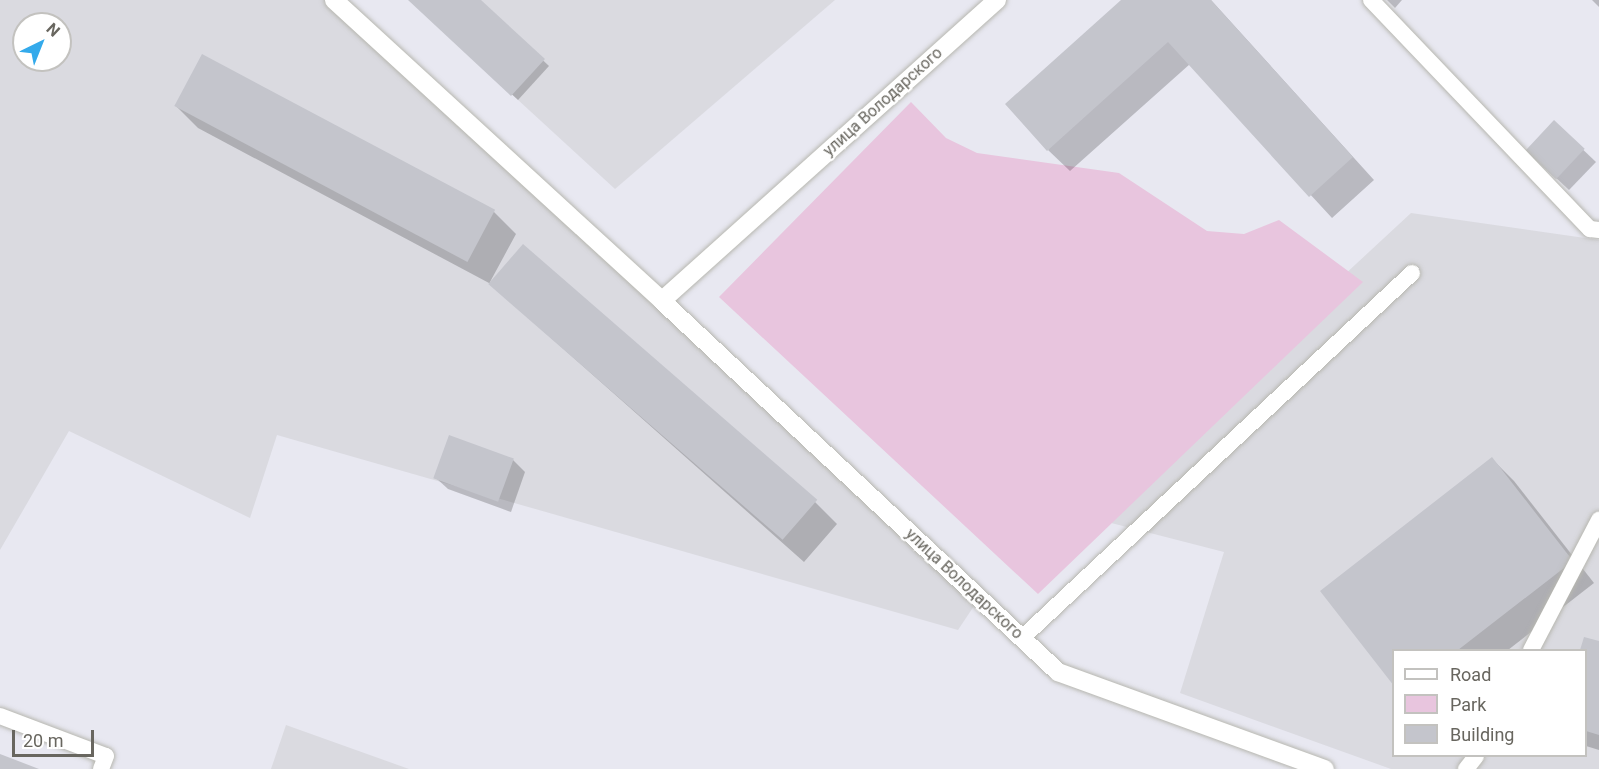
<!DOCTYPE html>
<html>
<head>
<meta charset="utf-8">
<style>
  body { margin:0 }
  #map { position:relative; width:1599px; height:769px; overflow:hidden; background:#e8e8f1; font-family:Roboto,sans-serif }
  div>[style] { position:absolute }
  .industrial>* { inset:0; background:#dadae0 }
  .green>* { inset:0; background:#e8c5de }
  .shadow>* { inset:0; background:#0003 }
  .building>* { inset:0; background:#c4c5cc; transform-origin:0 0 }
  .roads { filter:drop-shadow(0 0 2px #b7b7b0) drop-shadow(0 0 2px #b7b7b0) }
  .lane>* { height:16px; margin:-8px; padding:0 8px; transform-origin:8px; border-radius:8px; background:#fff }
  .street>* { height:18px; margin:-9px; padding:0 9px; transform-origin:9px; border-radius:9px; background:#fff }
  span { translate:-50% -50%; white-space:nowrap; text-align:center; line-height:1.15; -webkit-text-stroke:4.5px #fff; paint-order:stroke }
  .street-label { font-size:16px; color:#68665f }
  .legend { position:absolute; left:1392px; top:649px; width:195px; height:108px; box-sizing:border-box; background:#fff; border:2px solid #c3c2bf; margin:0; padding:8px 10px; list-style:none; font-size:18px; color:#68665f }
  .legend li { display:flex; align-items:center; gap:12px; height:30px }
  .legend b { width:30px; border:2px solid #c3c2bf }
  .north { position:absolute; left:12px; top:12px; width:60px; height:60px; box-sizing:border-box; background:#fff; border:2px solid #c3c2bf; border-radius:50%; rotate:43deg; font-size:16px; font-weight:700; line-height:24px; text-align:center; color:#68665f }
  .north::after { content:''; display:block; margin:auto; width:21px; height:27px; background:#34aaeb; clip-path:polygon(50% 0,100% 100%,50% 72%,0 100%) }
  .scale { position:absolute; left:12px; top:730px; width:82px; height:27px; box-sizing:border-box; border:3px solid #68665f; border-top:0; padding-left:8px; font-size:18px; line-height:21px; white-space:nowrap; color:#68665f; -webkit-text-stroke:4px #fff; paint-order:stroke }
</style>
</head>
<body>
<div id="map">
  <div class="industrial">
    <i style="clip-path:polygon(evenodd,0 0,329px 0,976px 603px,958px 630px,277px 435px,250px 518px,69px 431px,0 550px,0 0,24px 24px,60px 24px,60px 60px,24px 60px,24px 24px)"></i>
    <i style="clip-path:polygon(409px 0,835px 0,615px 189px)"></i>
    <i style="clip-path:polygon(evenodd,1411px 213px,1599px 240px,1599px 769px,1391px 769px,1180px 693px,1224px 552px,1084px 516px,1411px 213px,1394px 650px,1586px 650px,1586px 756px,1394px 756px,1394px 650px)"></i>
    <i style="clip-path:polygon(286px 725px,409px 769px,271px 769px)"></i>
  </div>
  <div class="green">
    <i style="clip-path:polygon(911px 102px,946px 138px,977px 153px,1119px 173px,1207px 231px,1244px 234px,1279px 220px,1363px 282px,1038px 594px,719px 297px)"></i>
  </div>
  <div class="shadow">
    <i style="clip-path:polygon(410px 0,479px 0,549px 66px,518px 100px)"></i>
    <i style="clip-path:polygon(1123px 0,1211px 0,1374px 180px,1332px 218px,1190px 64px,1070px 171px,1048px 150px)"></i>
    <i style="clip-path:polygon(1387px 0,1402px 0,1395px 8px)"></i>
    <i style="clip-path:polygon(1592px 0,1599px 0,1599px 7px)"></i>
    <i style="clip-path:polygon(176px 106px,494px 212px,516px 234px,490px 282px,815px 502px,837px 524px,804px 562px,489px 283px,198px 128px)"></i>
    <i style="clip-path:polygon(1554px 122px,1596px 162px,1569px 190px,1539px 162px)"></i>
    <i style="clip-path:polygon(1492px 459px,1514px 481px,1594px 583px,1508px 650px,1394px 650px,1322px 591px)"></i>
    <i style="clip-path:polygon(513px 460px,525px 472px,511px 512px,448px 489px,436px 478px)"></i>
    <i style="clip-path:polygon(1585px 639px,1599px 642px,1599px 750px,1586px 746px,1586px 650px,1582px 650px)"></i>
  </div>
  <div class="building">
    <i style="clip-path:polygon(408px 0,481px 0,545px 59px,511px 96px)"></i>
    <i style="clip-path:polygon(1121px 0,1211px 0,1353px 157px,1309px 197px,1168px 42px,1047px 151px,1005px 104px)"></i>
    <i style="left:202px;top:54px;width:332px;height:59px;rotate:28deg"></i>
    <i style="left:1554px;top:120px;width:42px;height:42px;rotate:43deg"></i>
    <i style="left:523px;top:244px;width:390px;height:53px;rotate:41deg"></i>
    <i style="left:449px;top:435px;width:69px;height:46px;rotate:20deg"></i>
    <i style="clip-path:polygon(1492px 457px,1573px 561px,1458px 650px,1394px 650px,1394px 686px,1320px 591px)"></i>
    <i style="clip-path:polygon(1584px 637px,1599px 641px,1599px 735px,1586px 731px,1586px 650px,1580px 650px)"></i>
    <i style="clip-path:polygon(0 754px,39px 769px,0 769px)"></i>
  </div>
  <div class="roads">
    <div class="lane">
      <i style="left:1371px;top:0;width:317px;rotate:46.3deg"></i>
      <i style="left:1590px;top:229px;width:9px;rotate:6deg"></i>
      <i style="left:1022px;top:638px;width:534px;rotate:-43.1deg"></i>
      <i style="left:1531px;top:650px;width:147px;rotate:-62.4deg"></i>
      <i style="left:0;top:716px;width:113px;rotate:20.7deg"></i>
      <i style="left:106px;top:756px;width:14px;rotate:111deg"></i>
      <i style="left:1466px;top:769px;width:16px;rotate:-52deg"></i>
    </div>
    <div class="street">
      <i style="left:334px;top:0;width:445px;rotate:42.5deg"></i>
      <i style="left:997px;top:0;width:450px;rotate:138.1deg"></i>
      <i style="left:662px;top:301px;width:543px;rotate:43.13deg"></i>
      <i style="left:1058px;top:672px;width:284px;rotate:20deg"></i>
    </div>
  </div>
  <div class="street-label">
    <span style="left:883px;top:102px;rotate:-42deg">улица Володарского</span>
    <span style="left:964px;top:584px;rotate:43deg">улица Володарского</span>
  </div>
  <ul class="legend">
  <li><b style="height:8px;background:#fff"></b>Road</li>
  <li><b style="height:16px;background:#e8c5de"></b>Park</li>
  <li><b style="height:16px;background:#c4c5cc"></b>Building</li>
  </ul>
  <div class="north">N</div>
  <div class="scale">20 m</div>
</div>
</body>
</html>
